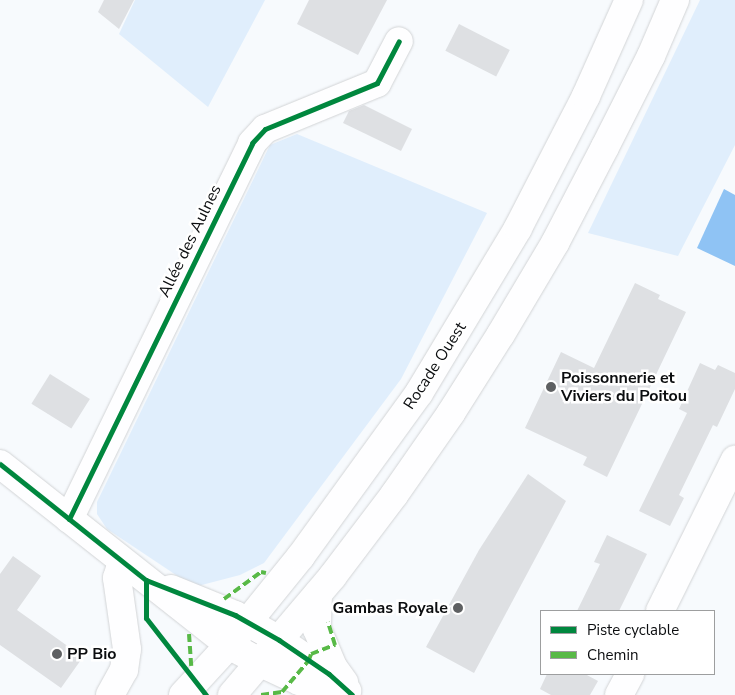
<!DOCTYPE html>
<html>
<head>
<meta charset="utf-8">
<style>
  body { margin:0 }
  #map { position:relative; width:735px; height:695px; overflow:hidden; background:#f7fafd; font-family:"Nunito Sans",sans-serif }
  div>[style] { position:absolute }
  .green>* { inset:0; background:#e0eefc }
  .water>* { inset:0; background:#8fc3f4 }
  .building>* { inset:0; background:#dee0e3; transform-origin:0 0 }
  .roads { filter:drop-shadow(0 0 1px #d2d4d6) drop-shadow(0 0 1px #d2d4d6) }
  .minor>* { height:28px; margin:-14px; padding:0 14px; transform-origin:14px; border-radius:14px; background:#fefeff }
  .major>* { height:28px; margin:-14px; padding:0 14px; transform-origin:14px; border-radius:14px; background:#fefeff }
  .quiet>* { height:4px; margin-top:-2px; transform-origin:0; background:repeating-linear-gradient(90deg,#58b947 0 8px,transparent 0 12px) }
  .cycleway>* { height:5px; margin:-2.5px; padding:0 2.5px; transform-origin:2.5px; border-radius:2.5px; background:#00873e }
  .dots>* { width:14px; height:14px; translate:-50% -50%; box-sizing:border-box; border:2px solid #fff; border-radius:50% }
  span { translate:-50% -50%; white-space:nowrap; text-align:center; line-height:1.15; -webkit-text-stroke:5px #fff; paint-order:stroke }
  .street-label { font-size:16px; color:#0b0d0f }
  .poi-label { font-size:16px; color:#0b0d0f; font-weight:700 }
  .left { translate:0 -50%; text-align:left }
  .right { translate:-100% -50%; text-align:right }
  .legend { position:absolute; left:540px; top:610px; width:175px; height:65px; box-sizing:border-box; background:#fff; border:1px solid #9d9e9f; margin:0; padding:6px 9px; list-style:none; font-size:15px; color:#0b0d0f }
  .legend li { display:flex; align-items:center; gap:10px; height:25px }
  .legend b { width:25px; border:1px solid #9d9e9f }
</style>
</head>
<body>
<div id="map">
  <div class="green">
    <i style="clip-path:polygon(135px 0,265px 0,208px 107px,119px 34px)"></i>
    <i style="clip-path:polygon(700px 0,735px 0,735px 145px,678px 256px,588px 233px)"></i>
    <i style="clip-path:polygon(297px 134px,487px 213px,401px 379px,264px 563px,240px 575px,194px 587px,107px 529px,97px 514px,97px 502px,270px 145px)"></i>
  </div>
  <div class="water">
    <i style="clip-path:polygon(724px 189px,735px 195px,735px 266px,697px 248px)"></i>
  </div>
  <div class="building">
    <i style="clip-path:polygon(104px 0,134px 0,119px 29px,98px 12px)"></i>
    <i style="clip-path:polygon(309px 0,387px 0,358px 55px,297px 24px)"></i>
    <i style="left:459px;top:24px;width:57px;height:30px;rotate:27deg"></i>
    <i style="clip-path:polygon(364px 105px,412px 129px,401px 151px,343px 123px,349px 111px)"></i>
    <i style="clip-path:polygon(635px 283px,660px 295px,658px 299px,686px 312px,607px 477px,583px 465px,587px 457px,525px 428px,561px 352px,594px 368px)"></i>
    <i style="clip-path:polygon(700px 363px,715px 370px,718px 365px,735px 373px,735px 389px,717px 427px,713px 425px,679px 495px,684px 498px,670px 526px,639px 511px,687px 413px,679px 409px)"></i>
    <i style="left:50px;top:374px;width:47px;height:35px;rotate:32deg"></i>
    <i style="clip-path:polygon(528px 474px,566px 501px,474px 673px,426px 647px,479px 550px)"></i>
    <i style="clip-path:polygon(607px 535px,647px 554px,619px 611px,577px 611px,600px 564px,594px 562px)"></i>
    <i style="clip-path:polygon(13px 556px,41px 576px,17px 610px,83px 657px,61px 688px,0 645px,0 574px)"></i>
    <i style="clip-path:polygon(547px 674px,585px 674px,598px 681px,590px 695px,551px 695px,540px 689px)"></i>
  </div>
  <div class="roads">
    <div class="minor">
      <i style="left:0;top:464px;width:292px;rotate:38.3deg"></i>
      <i style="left:229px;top:645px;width:37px;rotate:29deg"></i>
      <i style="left:261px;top:663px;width:42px;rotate:25.3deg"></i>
      <i style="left:299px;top:681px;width:44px;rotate:18.4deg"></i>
      <i style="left:69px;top:519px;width:418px;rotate:-64deg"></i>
      <i style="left:252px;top:143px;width:19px;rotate:-47deg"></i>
      <i style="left:265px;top:129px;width:121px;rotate:-22.3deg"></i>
      <i style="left:377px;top:83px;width:47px;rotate:-62.4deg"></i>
      <i style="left:171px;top:589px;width:69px;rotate:22.1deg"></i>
      <i style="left:235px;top:615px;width:51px;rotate:29.6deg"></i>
      <i style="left:279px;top:640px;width:60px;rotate:34.2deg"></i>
      <i style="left:329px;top:674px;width:25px;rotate:43deg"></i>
      <i style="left:318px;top:594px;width:35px;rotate:92deg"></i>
      <i style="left:317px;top:629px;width:41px;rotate:67.2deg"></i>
      <i style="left:333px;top:667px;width:19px;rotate:54deg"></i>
      <i style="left:660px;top:611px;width:169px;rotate:-63.6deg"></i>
      <i style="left:110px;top:695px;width:29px;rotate:-61deg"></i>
      <i style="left:124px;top:670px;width:21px;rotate:-82deg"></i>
      <i style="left:127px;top:649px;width:72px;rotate:-98deg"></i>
      <i style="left:117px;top:578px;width:17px;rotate:-73deg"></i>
      <i style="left:619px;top:695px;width:24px;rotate:-62deg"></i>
    </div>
    <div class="major">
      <i style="left:183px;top:695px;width:68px;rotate:-47.4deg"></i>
      <i style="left:229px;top:645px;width:114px;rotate:-51deg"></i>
      <i style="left:301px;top:556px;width:201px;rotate:-54.1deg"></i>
      <i style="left:419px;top:393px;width:192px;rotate:-59deg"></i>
      <i style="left:518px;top:228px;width:148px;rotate:-62.7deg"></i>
      <i style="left:586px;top:96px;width:105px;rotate:-65.9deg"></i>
      <i style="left:232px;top:695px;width:155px;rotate:-49.7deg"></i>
      <i style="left:332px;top:577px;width:103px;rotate:-52.9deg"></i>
      <i style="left:394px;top:495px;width:100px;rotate:-55.2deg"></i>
      <i style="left:451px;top:413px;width:93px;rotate:-57.7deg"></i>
      <i style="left:501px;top:334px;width:106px;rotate:-59.3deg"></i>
      <i style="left:555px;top:243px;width:108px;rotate:-62.5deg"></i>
      <i style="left:605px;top:147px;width:102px;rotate:-63.2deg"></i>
      <i style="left:651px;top:56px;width:61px;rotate:-66.8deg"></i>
    </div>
  </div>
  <div class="quiet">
    <i style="left:224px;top:599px;width:46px;rotate:-36.1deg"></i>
    <i style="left:261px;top:572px;width:5px;rotate:11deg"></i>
    <i style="left:189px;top:634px;width:32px;rotate:86deg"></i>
    <i style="left:261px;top:695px;width:21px;rotate:-8deg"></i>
    <i style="left:282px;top:692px;width:42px;rotate:-49.8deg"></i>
    <i style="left:309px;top:660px;width:6px;rotate:-72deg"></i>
    <i style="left:311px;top:654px;width:26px;rotate:-21deg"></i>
    <i style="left:335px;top:645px;width:24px;rotate:-107deg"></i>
  </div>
  <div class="cycleway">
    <i style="left:0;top:464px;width:186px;rotate:38.5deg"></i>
    <i style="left:146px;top:580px;width:96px;rotate:21.5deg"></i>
    <i style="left:235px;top:615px;width:51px;rotate:29.6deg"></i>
    <i style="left:279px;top:640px;width:60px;rotate:34.2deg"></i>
    <i style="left:329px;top:674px;width:31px;rotate:42deg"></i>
    <i style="left:69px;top:519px;width:418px;rotate:-64deg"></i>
    <i style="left:252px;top:143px;width:19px;rotate:-47deg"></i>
    <i style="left:265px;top:129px;width:121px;rotate:-22.3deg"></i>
    <i style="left:377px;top:83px;width:47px;rotate:-62.4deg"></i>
    <i style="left:146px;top:580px;width:38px;rotate:90deg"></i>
    <i style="left:146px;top:618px;width:98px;rotate:52.1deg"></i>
  </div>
  <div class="dots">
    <i style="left:551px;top:387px;background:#5e6062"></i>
    <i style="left:458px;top:608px;background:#5e6062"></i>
    <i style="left:57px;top:654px;background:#5e6062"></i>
  </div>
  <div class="street-label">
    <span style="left:190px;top:241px;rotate:-64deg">Allée des Aulnes</span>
    <span style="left:435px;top:366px;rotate:-57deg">Rocade Ouest</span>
  </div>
  <div class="poi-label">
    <span class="left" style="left:561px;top:387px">Poissonnerie et<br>Viviers du Poitou</span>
    <span class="right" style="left:448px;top:608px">Gambas Royale</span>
    <span class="left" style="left:67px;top:654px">PP Bio</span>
  </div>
  <ul class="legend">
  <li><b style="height:6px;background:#00873e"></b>Piste cyclable</li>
  <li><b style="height:6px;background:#58b947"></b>Chemin</li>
  </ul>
</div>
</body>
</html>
